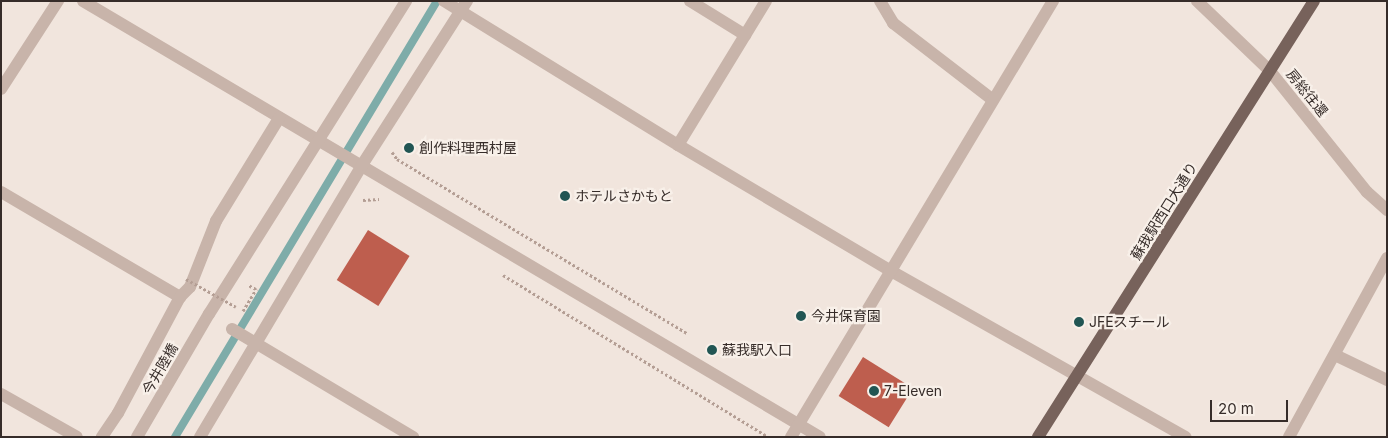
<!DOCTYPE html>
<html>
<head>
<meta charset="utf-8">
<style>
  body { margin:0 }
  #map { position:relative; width:1388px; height:438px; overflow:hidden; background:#f1e5dd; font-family:Inter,"Noto Sans JP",sans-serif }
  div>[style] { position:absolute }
  .stream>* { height:8px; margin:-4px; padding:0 4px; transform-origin:4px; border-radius:4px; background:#7eaca9 }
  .building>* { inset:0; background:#be5e4e; transform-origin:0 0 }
  .path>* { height:3px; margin-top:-1.5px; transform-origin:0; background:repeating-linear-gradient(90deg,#b49e94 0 2.5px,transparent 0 5px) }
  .minor>* { height:12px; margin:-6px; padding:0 6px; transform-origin:6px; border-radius:6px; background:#c8b4aa }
  .major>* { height:12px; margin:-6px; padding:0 6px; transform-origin:6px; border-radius:6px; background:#77625b }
  .path-bridge>* { height:3px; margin-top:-1.5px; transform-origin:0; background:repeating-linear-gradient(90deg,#b49e94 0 2.5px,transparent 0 5px) }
  .dots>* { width:14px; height:14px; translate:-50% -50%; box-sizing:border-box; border:2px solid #f8f0e9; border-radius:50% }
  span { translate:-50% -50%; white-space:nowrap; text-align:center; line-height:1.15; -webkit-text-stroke:4.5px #f8f0e9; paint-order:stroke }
  .street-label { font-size:14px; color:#362c29 }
  .poi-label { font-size:14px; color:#362c29 }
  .left { translate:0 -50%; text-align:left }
  .frame { position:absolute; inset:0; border:2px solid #362c29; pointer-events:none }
  .scale { position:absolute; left:1210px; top:400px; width:78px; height:22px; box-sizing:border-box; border:2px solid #362c29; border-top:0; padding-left:6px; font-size:15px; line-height:18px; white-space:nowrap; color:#362c29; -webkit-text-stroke:4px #f8f0e9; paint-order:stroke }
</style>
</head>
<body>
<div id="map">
  <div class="stream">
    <i style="left:175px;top:437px;width:509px;rotate:-59deg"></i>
  </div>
  <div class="building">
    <i style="left:368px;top:230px;width:49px;height:59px;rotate:32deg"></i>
    <i style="left:863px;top:357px;width:59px;height:46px;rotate:32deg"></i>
  </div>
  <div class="path">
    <i style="left:392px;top:152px;width:9px;rotate:54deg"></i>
    <i style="left:397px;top:159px;width:338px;rotate:31deg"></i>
    <i style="left:363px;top:200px;width:16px;rotate:-4deg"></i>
    <i style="left:503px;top:275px;width:309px;rotate:31.4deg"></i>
    <i style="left:243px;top:311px;width:26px;rotate:-59deg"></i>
    <i style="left:256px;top:289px;width:9px;rotate:-153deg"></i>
  </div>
  <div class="minor">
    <i style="left:83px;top:1px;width:856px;rotate:30.61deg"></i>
    <i style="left:444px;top:1px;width:275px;rotate:31.6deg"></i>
    <i style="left:678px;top:145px;width:247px;rotate:30.6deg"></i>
    <i style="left:891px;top:271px;width:338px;rotate:29.4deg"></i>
    <i style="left:690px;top:1px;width:65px;rotate:31.7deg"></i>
    <i style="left:880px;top:1px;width:26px;rotate:59deg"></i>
    <i style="left:893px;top:23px;width:126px;rotate:37.6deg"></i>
    <i style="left:1197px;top:1px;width:101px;rotate:43.8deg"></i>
    <i style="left:1270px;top:71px;width:155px;rotate:51.3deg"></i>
    <i style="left:1367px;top:192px;width:27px;rotate:42deg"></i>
    <i style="left:1px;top:89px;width:105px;rotate:-57.1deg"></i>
    <i style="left:678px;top:145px;width:169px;rotate:-58.6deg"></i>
    <i style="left:1px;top:192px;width:208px;rotate:30.4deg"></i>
    <i style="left:180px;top:297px;width:132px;rotate:118.1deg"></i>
    <i style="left:118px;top:413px;width:29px;rotate:124deg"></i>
    <i style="left:180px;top:297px;width:14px;rotate:-45deg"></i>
    <i style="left:190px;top:287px;width:71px;rotate:-68.5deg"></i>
    <i style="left:216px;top:221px;width:121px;rotate:-58.5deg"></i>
    <i style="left:232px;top:329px;width:211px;rotate:30.8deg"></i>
    <i style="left:1335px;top:355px;width:58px;rotate:25.7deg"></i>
    <i style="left:1px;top:394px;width:87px;rotate:29.5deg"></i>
    <i style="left:137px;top:437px;width:143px;rotate:-59.7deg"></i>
    <i style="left:209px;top:314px;width:370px;rotate:-57.8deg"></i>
    <i style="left:200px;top:437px;width:317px;rotate:-59.2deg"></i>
    <i style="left:362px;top:165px;width:195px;rotate:-57.4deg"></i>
    <i style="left:791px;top:437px;width:509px;rotate:-59deg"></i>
    <i style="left:1289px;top:437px;width:204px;rotate:-61.3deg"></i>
  </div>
  <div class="major">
    <i style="left:1038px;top:437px;width:516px;rotate:-57.67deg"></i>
  </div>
  <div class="path-bridge">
    <i style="left:186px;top:279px;width:57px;rotate:29.2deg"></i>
  </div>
  <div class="dots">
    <i style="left:409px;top:148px;background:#215553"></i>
    <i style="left:565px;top:196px;background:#215553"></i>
    <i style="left:801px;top:316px;background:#215553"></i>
    <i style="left:1079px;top:322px;background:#215553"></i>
    <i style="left:712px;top:350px;background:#215553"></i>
    <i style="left:874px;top:391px;background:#215553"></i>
  </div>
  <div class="street-label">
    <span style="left:1307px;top:93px;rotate:51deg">房総往還</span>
    <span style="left:1164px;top:211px;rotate:-58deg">蘇我駅西口大通り</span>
    <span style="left:160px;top:369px;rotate:-60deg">今井陸橋</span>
  </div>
  <div class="poi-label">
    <span class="left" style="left:419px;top:148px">創作料理西村屋</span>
    <span class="left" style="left:575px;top:196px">ホテルさかもと</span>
    <span class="left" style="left:811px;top:316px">今井保育園</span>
    <span class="left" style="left:1089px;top:322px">JFEスチール</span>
    <span class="left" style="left:722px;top:350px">蘇我駅入口</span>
    <span class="left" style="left:884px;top:391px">7-Eleven</span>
  </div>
  <div class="frame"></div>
  <div class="scale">20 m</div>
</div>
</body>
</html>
